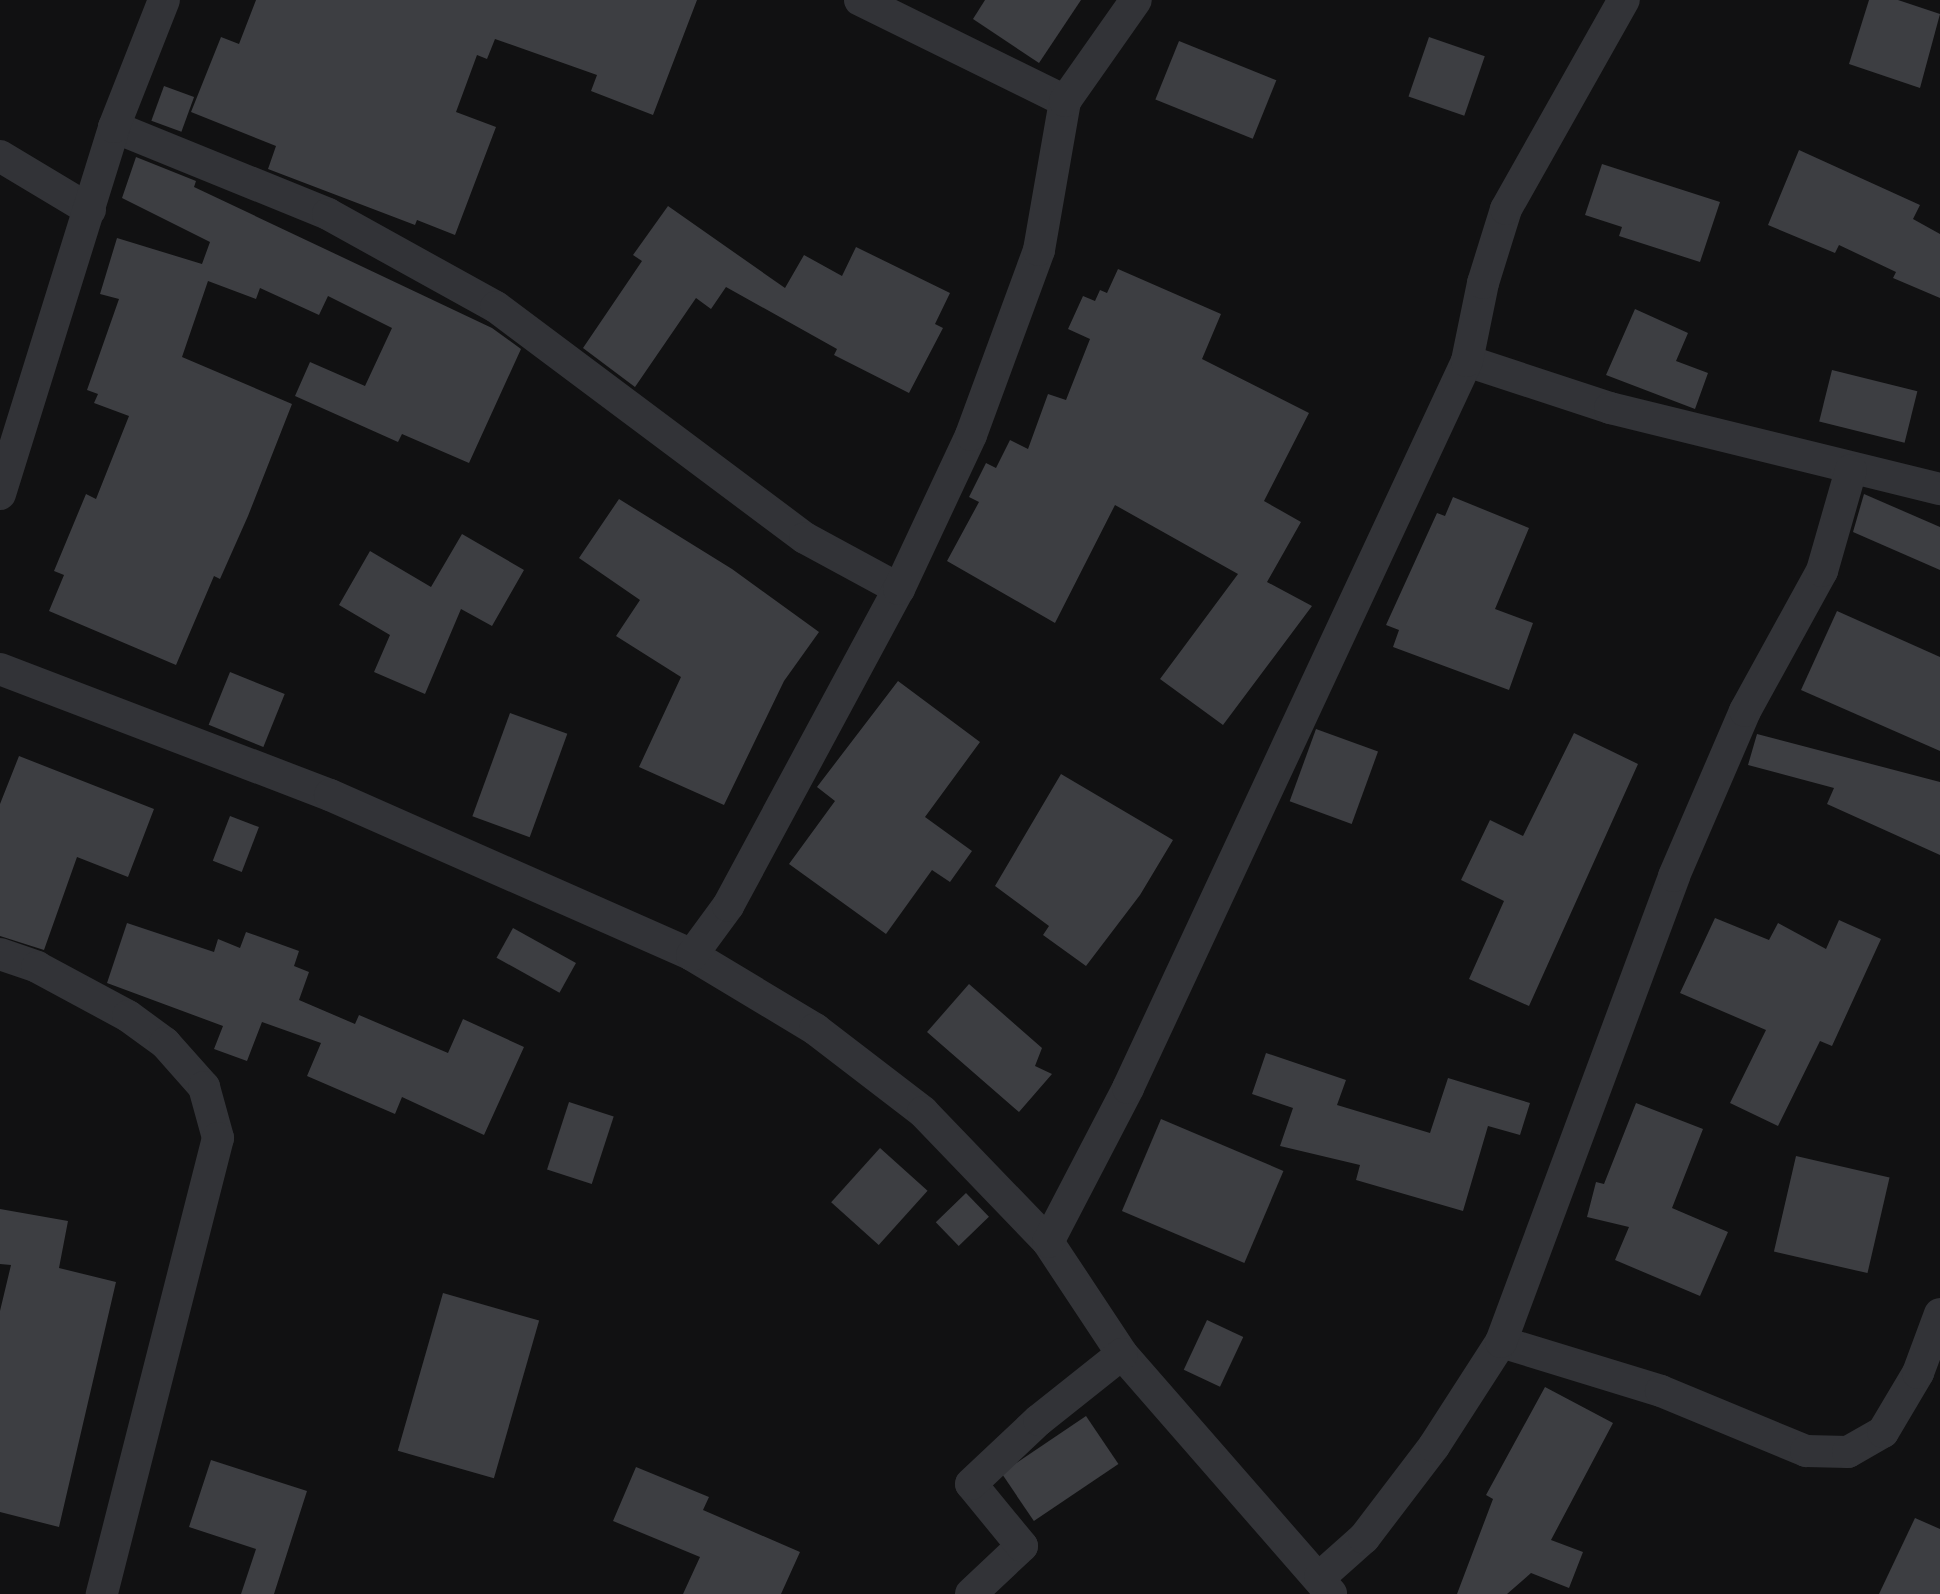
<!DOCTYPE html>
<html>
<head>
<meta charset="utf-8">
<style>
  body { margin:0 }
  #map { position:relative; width:1940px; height:1594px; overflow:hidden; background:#111112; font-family:Poppins,sans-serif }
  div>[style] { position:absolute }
  .building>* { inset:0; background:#3d3e42; transform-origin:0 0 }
  .street>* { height:32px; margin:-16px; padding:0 16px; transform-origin:16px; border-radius:16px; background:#323337 }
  span { translate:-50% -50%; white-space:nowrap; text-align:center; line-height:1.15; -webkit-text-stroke:6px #0c0c0d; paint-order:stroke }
</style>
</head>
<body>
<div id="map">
  <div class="building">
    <i style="clip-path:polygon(256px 0,697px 0,653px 115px,591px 91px,597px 75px,495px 39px,487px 59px,477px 55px,456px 112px,496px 127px,455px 235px,417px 220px,415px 225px,268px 169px,276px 146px,191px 112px,221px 37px,239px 44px)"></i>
    <i style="clip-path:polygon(985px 0,1081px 0,1039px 63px,973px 19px)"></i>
    <i style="clip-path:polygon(1869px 0,1898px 0,1940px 14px,1920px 88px,1849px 64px)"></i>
    <i style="left:1429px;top:37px;width:59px;height:63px;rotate:19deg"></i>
    <i style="left:1179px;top:41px;width:105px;height:63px;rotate:22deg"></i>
    <i style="left:164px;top:86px;width:32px;height:37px;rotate:20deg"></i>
    <i style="clip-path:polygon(1799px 150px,1920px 205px,1913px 219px,1940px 234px,1940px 298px,1893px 278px,1896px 272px,1839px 245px,1835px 253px,1768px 225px)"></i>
    <i style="clip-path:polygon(136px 157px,196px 181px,194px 187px,492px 328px,521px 349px,469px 463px,402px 434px,398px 442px,295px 396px,310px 362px,365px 386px,392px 328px,328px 296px,319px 315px,260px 288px,256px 299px,208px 281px,182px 357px,292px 404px,248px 516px,220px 579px,214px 576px,176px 665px,49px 611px,64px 575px,54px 571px,86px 494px,96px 499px,129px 416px,94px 403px,98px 394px,87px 390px,119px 299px,100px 294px,117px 238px,202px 264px,210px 242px,122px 198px)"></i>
    <i style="clip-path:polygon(1602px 164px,1720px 202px,1700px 262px,1619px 236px,1622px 227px,1585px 215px)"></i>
    <i style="clip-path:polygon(668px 206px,785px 288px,804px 255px,842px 276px,856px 247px,950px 293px,935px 324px,943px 328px,909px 393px,834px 355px,837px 349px,726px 287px,711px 309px,696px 298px,635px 387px,583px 348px,642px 261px,633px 255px)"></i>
    <i style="clip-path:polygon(1118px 269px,1221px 314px,1202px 359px,1309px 413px,1264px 501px,1301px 522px,1267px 582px,1312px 606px,1223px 725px,1160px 679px,1238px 574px,1115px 505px,1055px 623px,947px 561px,979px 502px,969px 497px,986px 463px,996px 468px,1010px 440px,1028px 449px,1048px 394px,1066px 400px,1090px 339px,1068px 329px,1083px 296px,1095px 301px,1100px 290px,1107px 293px)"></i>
    <i style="clip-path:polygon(1635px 309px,1688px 333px,1676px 361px,1708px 373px,1695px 409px,1606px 375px)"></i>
    <i style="left:1832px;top:370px;width:88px;height:53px;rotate:14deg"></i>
    <i style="clip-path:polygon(1864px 494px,1940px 527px,1940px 570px,1853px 532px)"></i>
    <i style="clip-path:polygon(1453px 497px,1529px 528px,1495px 609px,1533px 623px,1509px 690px,1393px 647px,1399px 630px,1386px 625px,1437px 513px,1445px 516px)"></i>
    <i style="clip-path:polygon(619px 499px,732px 569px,819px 632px,784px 681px,724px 805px,639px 767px,681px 677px,616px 636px,640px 600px,579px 558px)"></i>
    <i style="clip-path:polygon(462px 534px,524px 570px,492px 626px,461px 609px,425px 694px,374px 672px,390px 635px,339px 605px,370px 551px,431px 587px)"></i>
    <i style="clip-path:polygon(1837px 611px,1940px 657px,1940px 751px,1801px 690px)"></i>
    <i style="left:230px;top:672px;width:59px;height:57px;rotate:22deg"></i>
    <i style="clip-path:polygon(898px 681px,980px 742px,925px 817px,972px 851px,950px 882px,932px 870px,886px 934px,789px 864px,835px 801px,817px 787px)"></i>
    <i style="left:510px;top:713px;width:61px;height:110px;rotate:20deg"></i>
    <i style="left:1316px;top:729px;width:66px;height:77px;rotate:20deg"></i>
    <i style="clip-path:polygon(1574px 733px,1638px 764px,1529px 1006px,1469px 979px,1504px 901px,1461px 880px,1490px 820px,1523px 836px)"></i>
    <i style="clip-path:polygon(1757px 734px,1940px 782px,1940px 855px,1827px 804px,1834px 788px,1748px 765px)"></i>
    <i style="clip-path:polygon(19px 756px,154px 809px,128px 877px,77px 857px,44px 950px,0 936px,0 804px)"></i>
    <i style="clip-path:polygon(1061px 774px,1173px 840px,1140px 895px,1086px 966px,1043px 935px,1049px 926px,995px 886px)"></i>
    <i style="left:230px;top:816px;width:31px;height:48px;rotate:21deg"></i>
    <i style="clip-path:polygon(1715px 918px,1769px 940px,1778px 923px,1826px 949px,1839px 920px,1881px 939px,1832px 1046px,1820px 1041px,1778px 1126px,1730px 1103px,1766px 1030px,1680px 993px)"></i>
    <i style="clip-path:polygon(127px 923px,214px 952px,218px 939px,240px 948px,246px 932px,299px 951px,294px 966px,309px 972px,299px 1000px,355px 1024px,359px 1015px,448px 1053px,463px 1019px,524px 1047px,484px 1135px,402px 1097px,395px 1114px,307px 1076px,321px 1043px,262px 1022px,247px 1061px,214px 1049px,223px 1026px,107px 983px)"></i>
    <i style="left:513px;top:928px;width:72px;height:34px;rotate:29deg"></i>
    <i style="clip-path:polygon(969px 984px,1042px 1048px,1035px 1066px,1052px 1074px,1019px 1112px,927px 1032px)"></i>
    <i style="clip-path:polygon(1266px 1053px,1346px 1080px,1337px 1105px,1430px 1133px,1448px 1078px,1530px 1103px,1520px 1135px,1488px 1126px,1463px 1211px,1356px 1180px,1360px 1165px,1280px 1146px,1293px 1108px,1252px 1094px)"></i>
    <i style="left:569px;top:1102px;width:47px;height:71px;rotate:18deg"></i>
    <i style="clip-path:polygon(1636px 1103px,1703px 1129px,1672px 1208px,1728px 1232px,1700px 1296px,1615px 1260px,1629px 1227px,1587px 1217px,1596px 1182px,1604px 1184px)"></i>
    <i style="left:1161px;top:1119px;width:133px;height:100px;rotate:23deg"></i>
    <i style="left:880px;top:1148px;width:64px;height:73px;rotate:42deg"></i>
    <i style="left:1796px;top:1156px;width:96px;height:98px;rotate:13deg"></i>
    <i style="left:966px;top:1193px;width:33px;height:42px;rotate:46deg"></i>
    <i style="clip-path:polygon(0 1209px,68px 1221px,59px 1268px,116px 1282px,59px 1527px,0 1512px,0 1311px,11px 1265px,0 1264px)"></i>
    <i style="left:443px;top:1293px;width:100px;height:164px;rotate:16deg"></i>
    <i style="left:1207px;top:1320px;width:40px;height:55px;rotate:25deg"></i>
    <i style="clip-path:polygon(1545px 1387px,1613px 1423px,1551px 1540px,1583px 1552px,1569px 1588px,1531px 1573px,1507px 1594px,1457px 1594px,1493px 1499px,1486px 1495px)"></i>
    <i style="left:1086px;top:1416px;width:58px;height:102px;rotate:56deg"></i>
    <i style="clip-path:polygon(211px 1460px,307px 1491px,274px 1594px,241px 1594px,256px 1549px,189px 1527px)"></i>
    <i style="clip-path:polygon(636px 1467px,709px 1497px,703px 1510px,800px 1552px,781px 1594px,683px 1594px,700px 1557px,613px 1521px)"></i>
    <i style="clip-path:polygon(1915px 1518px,1940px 1529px,1940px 1594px,1879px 1594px)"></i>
  </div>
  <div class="street">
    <i style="left:860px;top:0;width:229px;rotate:26.2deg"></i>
    <i style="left:114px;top:127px;width:231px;rotate:22.1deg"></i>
    <i style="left:328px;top:214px;width:192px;rotate:29deg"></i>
    <i style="left:496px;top:307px;width:386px;rotate:36.8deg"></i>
    <i style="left:805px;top:538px;width:107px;rotate:28.5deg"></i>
    <i style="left:0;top:156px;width:105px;rotate:31deg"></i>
    <i style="left:1467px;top:361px;width:151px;rotate:18.2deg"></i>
    <i style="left:1610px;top:408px;width:340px;rotate:13.8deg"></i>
    <i style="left:0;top:494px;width:384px;rotate:-72.7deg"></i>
    <i style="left:114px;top:127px;width:136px;rotate:-68.5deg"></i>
    <i style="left:0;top:669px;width:353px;rotate:20.9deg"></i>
    <i style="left:330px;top:795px;width:396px;rotate:23.8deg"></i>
    <i style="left:692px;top:955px;width:144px;rotate:31deg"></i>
    <i style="left:815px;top:1029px;width:136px;rotate:37.5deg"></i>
    <i style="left:923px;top:1112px;width:180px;rotate:46.1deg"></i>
    <i style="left:1048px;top:1242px;width:134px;rotate:56.5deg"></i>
    <i style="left:1122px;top:1354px;width:318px;rotate:48.9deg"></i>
    <i style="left:0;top:954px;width:39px;rotate:19deg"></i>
    <i style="left:37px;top:967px;width:103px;rotate:28.3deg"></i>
    <i style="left:128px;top:1016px;width:46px;rotate:36.1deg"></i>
    <i style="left:165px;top:1043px;width:59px;rotate:48.4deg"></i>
    <i style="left:204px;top:1087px;width:53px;rotate:74.6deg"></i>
    <i style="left:218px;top:1138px;width:471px;rotate:104.3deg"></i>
    <i style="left:692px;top:955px;width:61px;rotate:-53.7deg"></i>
    <i style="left:728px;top:906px;width:360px;rotate:-61.7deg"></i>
    <i style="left:899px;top:589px;width:170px;rotate:-64.9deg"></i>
    <i style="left:971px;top:435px;width:197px;rotate:-69.8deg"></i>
    <i style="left:1039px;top:250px;width:151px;rotate:-80.1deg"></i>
    <i style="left:1065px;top:101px;width:123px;rotate:-54.9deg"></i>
    <i style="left:1048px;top:1242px;width:174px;rotate:-62.5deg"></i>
    <i style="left:1128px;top:1088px;width:802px;rotate:-65deg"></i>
    <i style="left:1467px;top:361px;width:80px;rotate:-78.4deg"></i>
    <i style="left:1483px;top:283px;width:77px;rotate:-72.7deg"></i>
    <i style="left:1506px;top:209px;width:240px;rotate:-60.6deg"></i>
    <i style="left:1501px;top:1342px;width:167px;rotate:17deg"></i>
    <i style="left:1661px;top:1391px;width:157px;rotate:22.5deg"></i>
    <i style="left:1806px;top:1451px;width:42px;rotate:1.4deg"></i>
    <i style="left:1848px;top:1452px;width:40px;rotate:-29.7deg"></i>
    <i style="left:1883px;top:1432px;width:69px;rotate:-59.3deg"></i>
    <i style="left:1918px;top:1373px;width:63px;rotate:-69.6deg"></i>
    <i style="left:1320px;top:1577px;width:59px;rotate:-41.6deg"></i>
    <i style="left:1364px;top:1538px;width:116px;rotate:-52.7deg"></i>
    <i style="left:1434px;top:1446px;width:124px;rotate:-57.2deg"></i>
    <i style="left:1501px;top:1342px;width:497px;rotate:-69.6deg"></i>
    <i style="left:1674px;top:876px;width:180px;rotate:-66.7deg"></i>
    <i style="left:1745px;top:711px;width:160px;rotate:-61.2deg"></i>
    <i style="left:1822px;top:571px;width:105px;rotate:-74deg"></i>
    <i style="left:971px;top:1594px;width:70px;rotate:-43.3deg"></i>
    <i style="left:1022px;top:1546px;width:80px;rotate:-129.4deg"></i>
    <i style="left:971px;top:1484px;width:93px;rotate:-43.3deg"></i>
    <i style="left:1039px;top:1420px;width:106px;rotate:-38.5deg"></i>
  </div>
</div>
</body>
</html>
